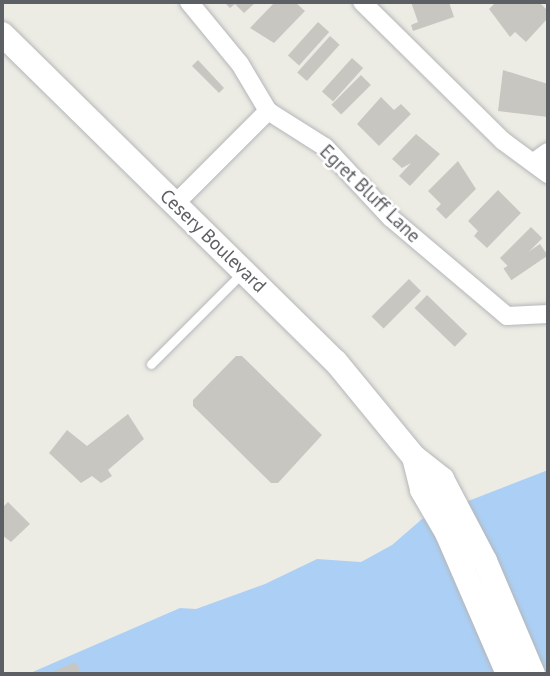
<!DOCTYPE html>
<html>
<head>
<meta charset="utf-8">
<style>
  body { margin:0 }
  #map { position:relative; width:550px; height:676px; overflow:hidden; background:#edece4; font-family:"PT Sans",sans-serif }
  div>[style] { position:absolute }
  .water>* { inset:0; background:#acd0f5 }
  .building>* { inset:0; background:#c8c6c1; transform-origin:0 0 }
  .roads { filter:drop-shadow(0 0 2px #b4b6ba) drop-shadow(0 0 2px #b4b6ba) }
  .lane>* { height:9px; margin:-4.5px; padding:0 4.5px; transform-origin:4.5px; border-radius:4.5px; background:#fff }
  .street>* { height:18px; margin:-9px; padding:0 9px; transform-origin:9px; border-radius:9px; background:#fff }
  .secondary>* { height:24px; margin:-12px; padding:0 12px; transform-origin:12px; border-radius:12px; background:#fff }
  span { translate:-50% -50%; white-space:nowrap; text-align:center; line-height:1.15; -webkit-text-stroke:5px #fff; paint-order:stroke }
  .street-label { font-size:19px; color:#5c5f63 }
  .frame { position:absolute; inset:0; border:4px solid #5c5f63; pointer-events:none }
</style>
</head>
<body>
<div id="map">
  <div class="water">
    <i style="clip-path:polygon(548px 470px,548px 674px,28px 674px,180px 608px,196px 609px,265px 584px,317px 559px,361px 562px,392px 545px,422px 519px)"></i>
  </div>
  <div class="building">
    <i style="clip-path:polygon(224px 2px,256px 2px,244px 13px,235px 4px,230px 8px)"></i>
    <i style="clip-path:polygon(275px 2px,295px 2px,305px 11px,274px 43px,250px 28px)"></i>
    <i style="clip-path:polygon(411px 2px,449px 2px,454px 17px,413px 31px,411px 25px,418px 22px)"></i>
    <i style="clip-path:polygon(496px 2px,539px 2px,548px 11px,548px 18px,526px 42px,515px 32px,510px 37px,489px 9px)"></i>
    <i style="left:318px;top:22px;width:15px;height:45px;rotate:42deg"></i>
    <i style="left:330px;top:36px;width:13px;height:49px;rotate:42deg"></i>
    <i style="left:352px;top:58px;width:15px;height:45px;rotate:42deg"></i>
    <i style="clip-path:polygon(198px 60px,224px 88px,219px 93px,192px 66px)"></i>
    <i style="clip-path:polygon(503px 70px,548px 84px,548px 117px,498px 111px)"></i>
    <i style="left:361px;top:75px;width:14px;height:42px;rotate:45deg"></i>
    <i style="clip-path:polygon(381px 97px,394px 110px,401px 104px,411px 114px,379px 146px,357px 124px)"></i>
    <i style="clip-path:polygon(416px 134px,440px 154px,410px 186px,399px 176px,411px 163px,402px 168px,392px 159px)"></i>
    <i style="clip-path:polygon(458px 161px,476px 189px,446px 219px,436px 209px,441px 204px,428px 191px)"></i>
    <i style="clip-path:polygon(498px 190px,521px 213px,487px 248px,474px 236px,478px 231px,468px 221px)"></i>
    <i style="left:531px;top:227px;width:16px;height:44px;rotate:45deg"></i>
    <i style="left:540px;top:244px;width:14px;height:44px;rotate:56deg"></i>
    <i style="left:409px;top:279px;width:17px;height:53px;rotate:45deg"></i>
    <i style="left:427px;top:295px;width:56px;height:18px;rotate:44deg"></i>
    <i style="clip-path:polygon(236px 356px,242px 356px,322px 435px,278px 483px,271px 483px,193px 406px,193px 400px)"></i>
    <i style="clip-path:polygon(128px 414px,144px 439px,108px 470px,112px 476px,101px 483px,92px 476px,81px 483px,49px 453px,67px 430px,87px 446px)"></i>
    <i style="clip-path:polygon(8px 502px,30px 524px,11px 542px,2px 535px,2px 508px)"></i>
    <i style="clip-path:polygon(76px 662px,81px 674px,47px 674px)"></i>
  </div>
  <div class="roads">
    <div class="lane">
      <i style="left:151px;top:364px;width:129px;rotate:-45deg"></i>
    </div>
    <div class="street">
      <i style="left:189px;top:2px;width:80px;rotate:50.6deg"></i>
      <i style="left:240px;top:64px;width:55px;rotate:59.2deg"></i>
      <i style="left:268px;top:111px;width:67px;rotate:32.3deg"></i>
      <i style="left:325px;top:147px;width:97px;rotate:47.1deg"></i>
      <i style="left:391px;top:218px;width:152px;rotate:40.2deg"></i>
      <i style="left:507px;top:316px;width:41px;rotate:-2.8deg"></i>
      <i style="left:362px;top:2px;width:198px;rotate:44.6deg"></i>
      <i style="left:503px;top:141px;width:56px;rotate:36.3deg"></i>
      <i style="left:534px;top:162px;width:17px;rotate:-36deg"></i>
      <i style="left:175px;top:204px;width:132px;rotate:-45deg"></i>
    </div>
    <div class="secondary">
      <i style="left:2px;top:34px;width:468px;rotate:44.5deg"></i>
      <i style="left:336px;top:362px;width:123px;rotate:50.6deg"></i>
      <i style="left:414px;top:457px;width:36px;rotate:38deg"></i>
      <i style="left:442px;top:479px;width:93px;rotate:62.3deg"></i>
      <i style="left:485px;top:561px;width:123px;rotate:67deg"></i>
      <i style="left:414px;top:457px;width:34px;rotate:76deg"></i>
      <i style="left:422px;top:490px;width:50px;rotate:59.8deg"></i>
      <i style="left:447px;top:533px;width:154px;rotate:66.6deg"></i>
    </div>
  </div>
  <div class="street-label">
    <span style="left:370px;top:194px;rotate:44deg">Egret Bluff Lane</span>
    <span style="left:213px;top:241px;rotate:44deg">Cesery Boulevard</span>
  </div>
  <div class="frame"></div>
</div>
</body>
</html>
